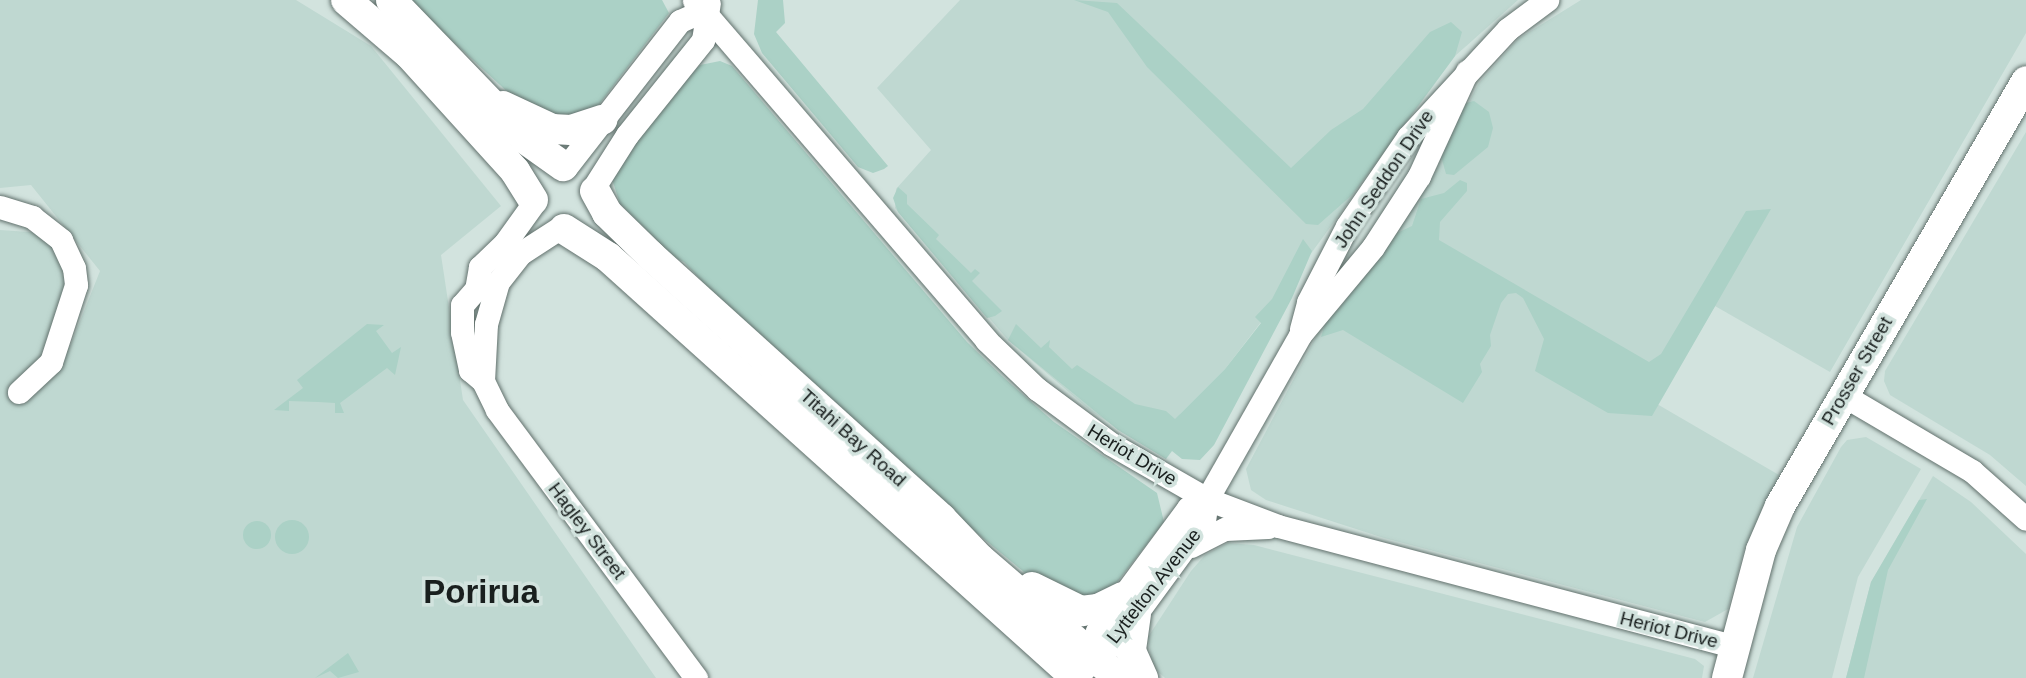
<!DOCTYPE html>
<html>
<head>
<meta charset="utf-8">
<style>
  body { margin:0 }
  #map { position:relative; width:2026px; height:678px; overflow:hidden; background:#d2e3de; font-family:Helvetica,sans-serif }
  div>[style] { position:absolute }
  .built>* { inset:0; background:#bfd8d1 }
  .green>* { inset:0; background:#abd1c6 }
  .round { border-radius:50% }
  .roads { filter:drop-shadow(0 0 2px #62716d) drop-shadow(0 0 2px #62716d) }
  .minor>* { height:23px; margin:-11.5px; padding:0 11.5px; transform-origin:11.5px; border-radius:11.5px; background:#fff }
  .major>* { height:30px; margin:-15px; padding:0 15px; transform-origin:15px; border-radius:15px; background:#fff }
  span { translate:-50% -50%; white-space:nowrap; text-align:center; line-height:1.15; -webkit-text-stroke:7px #d2e3de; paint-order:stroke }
  .street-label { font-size:19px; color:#191f1e }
  .town-label { font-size:33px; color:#191f1e; font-weight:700 }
</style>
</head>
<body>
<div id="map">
  <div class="built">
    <i style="clip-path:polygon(0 0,296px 0,371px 46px,501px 206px,441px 255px,463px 400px,656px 678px,0 678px,0 230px,43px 233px,58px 248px,66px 272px,52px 372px,71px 344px,100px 271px,31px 185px,0 188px)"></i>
    <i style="clip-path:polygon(960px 0,1518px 0,1455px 56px,1261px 322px,1225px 369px,1180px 414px,1166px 459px,1091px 411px,1008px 340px,895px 208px,896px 189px,931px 150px,877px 88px)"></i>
    <i style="clip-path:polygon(1581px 0,2026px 0,2026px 33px,1830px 372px,1715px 306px,1657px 404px,1779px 475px,1744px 550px,1728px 609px,1705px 622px,1384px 538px,1266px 500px,1251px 490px,1246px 469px,1318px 333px,1428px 179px,1479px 83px,1518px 39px)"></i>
    <i style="clip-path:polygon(2026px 132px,2026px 486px,1990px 455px,1890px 395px,1884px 381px,1885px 371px)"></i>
    <i style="clip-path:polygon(1866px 437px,1921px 469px,1858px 577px,1832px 678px,1753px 678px,1797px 527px,1841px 447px,1847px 440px)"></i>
    <i style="clip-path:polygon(1933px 476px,1971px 502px,2026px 554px,2026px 678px,1846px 678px,1871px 582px)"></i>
    <i style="clip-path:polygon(1228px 543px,1254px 545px,1695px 659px,1704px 666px,1702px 678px,1165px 678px,1152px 666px,1148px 637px,1191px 571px,1205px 555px)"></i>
  </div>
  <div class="green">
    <i style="clip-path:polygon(408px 0,662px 0,669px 13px,591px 115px,571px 123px,513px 97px)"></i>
    <i style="clip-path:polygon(758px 0,783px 0,785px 23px,776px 32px,888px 166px,884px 169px,873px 173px,858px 167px,762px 53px,754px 34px)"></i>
    <i style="clip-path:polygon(1074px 0,1117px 3px,1291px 168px,1331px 130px,1363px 109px,1430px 32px,1451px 22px,1462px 32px,1455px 56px,1352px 195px,1318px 225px,1306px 224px,1147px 67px,1108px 12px)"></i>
    <i style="clip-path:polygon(720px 61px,732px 66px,967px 342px,1002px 376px,1054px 422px,1157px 493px,1164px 522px,1108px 594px,1096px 600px,1030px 577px,950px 511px,744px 326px,684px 262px,675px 258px,620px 204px,612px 179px,636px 140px,690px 75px,700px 65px)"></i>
    <i style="clip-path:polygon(1474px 101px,1489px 112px,1493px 128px,1488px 147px,1454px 175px,1446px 174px,1441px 156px,1462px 104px)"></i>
    <i style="clip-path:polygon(1460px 180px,1467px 183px,1467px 191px,1440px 222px,1439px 240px,1649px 362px,1661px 354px,1746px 211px,1771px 209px,1652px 416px,1608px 413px,1535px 371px,1544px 339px,1523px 298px,1516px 293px,1508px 294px,1501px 303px,1490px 335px,1491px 346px,1480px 364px,1482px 372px,1463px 403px,1343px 330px,1321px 337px,1328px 315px,1338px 310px,1397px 233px,1412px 226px,1421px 199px,1444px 193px)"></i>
    <i style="clip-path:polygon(898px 187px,907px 195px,907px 204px,939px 235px,936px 239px,971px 273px,975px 269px,980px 273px,972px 281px,1002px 311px,995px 316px,987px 318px,898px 212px,893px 198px)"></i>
    <i style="clip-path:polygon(1303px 239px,1312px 251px,1292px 298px,1214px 445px,1200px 460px,1182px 459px,1172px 451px,1166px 459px,1118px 430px,1008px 340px,1016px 324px,1041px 348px,1050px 340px,1049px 347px,1072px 369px,1077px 365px,1135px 404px,1166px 411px,1175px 419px,1225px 369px,1261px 323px,1255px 317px,1272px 299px)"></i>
    <i style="clip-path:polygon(367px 324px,384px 325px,376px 331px,392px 353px,401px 347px,395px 375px,387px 368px,340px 403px,344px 413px,335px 413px,335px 403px,318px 402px,289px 401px,289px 411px,274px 410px,303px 388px,297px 380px)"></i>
    <i style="clip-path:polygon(1927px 499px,1888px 570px,1864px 678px,1846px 678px,1871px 582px,1919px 500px)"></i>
    <i class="round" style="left:275px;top:520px;width:34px;height:34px"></i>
    <i class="round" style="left:243px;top:521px;width:28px;height:28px"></i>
    <i style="clip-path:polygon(348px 653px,359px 672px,338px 678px,330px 671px,315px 678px)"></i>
  </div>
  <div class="roads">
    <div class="minor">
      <i style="left:694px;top:0;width:448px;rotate:49.3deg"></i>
      <i style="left:986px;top:340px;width:71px;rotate:43.9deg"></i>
      <i style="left:1037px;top:389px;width:92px;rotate:36.6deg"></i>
      <i style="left:1111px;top:444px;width:111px;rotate:29.8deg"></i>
      <i style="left:1207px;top:499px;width:76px;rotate:20.8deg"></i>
      <i style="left:1278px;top:526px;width:473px;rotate:14.8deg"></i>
      <i style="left:567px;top:166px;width:184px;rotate:-52.1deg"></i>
      <i style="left:680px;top:21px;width:27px;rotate:-24deg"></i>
      <i style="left:594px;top:187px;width:62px;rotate:-57.6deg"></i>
      <i style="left:627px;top:135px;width:122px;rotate:-51.3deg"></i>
      <i style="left:703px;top:40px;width:37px;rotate:-81deg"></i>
      <i style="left:533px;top:204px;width:48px;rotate:125.7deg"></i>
      <i style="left:505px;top:243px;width:35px;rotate:136deg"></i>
      <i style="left:480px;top:267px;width:22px;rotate:100deg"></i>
      <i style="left:476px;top:289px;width:21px;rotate:131deg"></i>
      <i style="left:462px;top:305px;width:27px;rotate:90deg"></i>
      <i style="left:462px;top:332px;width:39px;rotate:78deg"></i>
      <i style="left:470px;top:370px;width:17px;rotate:40deg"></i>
      <i style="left:483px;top:381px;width:32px;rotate:64deg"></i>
      <i style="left:497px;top:410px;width:334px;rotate:53.4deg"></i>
      <i style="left:0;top:207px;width:34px;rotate:17deg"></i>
      <i style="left:32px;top:217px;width:37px;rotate:38deg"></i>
      <i style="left:61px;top:240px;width:31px;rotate:65deg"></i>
      <i style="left:74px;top:268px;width:17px;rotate:83deg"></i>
      <i style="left:76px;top:285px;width:81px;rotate:108deg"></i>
      <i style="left:51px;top:362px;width:44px;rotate:136.8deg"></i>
      <i style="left:1301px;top:329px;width:28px;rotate:-75deg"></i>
      <i style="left:1308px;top:302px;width:85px;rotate:-62.8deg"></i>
      <i style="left:1347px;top:226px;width:108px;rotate:-55.6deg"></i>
      <i style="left:1408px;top:137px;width:147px;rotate:-47.2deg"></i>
      <i style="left:1508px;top:29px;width:49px;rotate:-36.6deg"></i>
      <i style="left:483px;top:381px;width:57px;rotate:-87deg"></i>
      <i style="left:486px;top:324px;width:44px;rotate:-74.1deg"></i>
      <i style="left:498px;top:282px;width:37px;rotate:-52deg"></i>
      <i style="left:521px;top:253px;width:44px;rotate:-33deg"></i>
      <i style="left:1843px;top:395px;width:150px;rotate:30.5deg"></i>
      <i style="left:1972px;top:471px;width:72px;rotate:41.6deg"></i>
      <i style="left:1191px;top:546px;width:38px;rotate:-27deg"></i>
      <i style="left:1225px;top:529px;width:43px;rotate:-2.7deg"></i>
      <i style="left:1094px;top:656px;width:25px;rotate:-83deg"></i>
      <i style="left:1097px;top:631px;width:153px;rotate:-53.5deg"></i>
      <i style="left:1188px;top:508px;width:21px;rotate:-25deg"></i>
      <i style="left:1084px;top:669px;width:16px;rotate:-52deg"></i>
      <i style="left:1094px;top:656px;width:23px;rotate:-31deg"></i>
      <i style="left:1114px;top:644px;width:152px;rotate:-53.8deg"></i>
      <i style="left:1204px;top:521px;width:22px;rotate:-82deg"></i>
      <i style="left:1207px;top:499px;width:189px;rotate:-60.4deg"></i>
      <i style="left:1300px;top:335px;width:114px;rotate:-50.3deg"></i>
      <i style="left:1373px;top:247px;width:85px;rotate:-57.1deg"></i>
      <i style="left:1419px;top:176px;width:115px;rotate:-65.4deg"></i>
    </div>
    <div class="major">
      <i style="left:346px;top:0;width:83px;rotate:40.6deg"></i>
      <i style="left:409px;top:54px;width:158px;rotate:47.8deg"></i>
      <i style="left:515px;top:171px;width:34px;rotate:58deg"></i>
      <i style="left:391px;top:0;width:193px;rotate:46deg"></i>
      <i style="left:525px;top:139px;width:47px;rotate:35.4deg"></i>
      <i style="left:503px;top:106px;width:54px;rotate:25.1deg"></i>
      <i style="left:552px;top:129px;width:19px;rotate:3deg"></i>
      <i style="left:571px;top:130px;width:33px;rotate:-18deg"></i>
      <i style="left:595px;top:191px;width:25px;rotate:61deg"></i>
      <i style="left:607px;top:213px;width:62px;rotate:44.3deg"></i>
      <i style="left:651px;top:256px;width:391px;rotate:42.1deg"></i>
      <i style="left:941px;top:518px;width:57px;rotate:46.4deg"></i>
      <i style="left:980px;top:559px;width:183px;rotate:40.6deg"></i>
      <i style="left:564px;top:229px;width:52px;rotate:32.5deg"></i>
      <i style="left:608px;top:257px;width:629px;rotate:41.97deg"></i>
      <i style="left:1032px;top:587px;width:55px;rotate:26.1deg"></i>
      <i style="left:1081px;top:611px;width:17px;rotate:-7deg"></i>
      <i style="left:1098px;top:609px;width:28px;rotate:-26deg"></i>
      <i style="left:1136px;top:614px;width:37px;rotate:98deg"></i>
      <i style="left:1131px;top:651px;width:30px;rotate:66deg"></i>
      <i style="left:1727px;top:678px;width:132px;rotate:-75.1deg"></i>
      <i style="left:1761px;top:550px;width:48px;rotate:-66.6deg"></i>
      <i style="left:1780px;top:506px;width:491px;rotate:-59.9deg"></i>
    </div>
  </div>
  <div class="street-label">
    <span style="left:1384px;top:179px;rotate:-56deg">John Seddon Drive</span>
    <span style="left:1857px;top:371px;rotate:-60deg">Prosser Street</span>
    <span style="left:853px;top:438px;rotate:42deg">Titahi Bay Road</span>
    <span style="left:1132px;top:455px;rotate:31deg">Heriot Drive</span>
    <span style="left:587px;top:531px;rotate:53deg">Hagley Street</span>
    <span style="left:1154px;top:586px;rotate:-52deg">Lyttelton Avenue</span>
    <span style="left:1669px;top:630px;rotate:14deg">Heriot Drive</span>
  </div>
  <div class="town-label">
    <span style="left:481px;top:592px">Porirua</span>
  </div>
</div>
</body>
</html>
